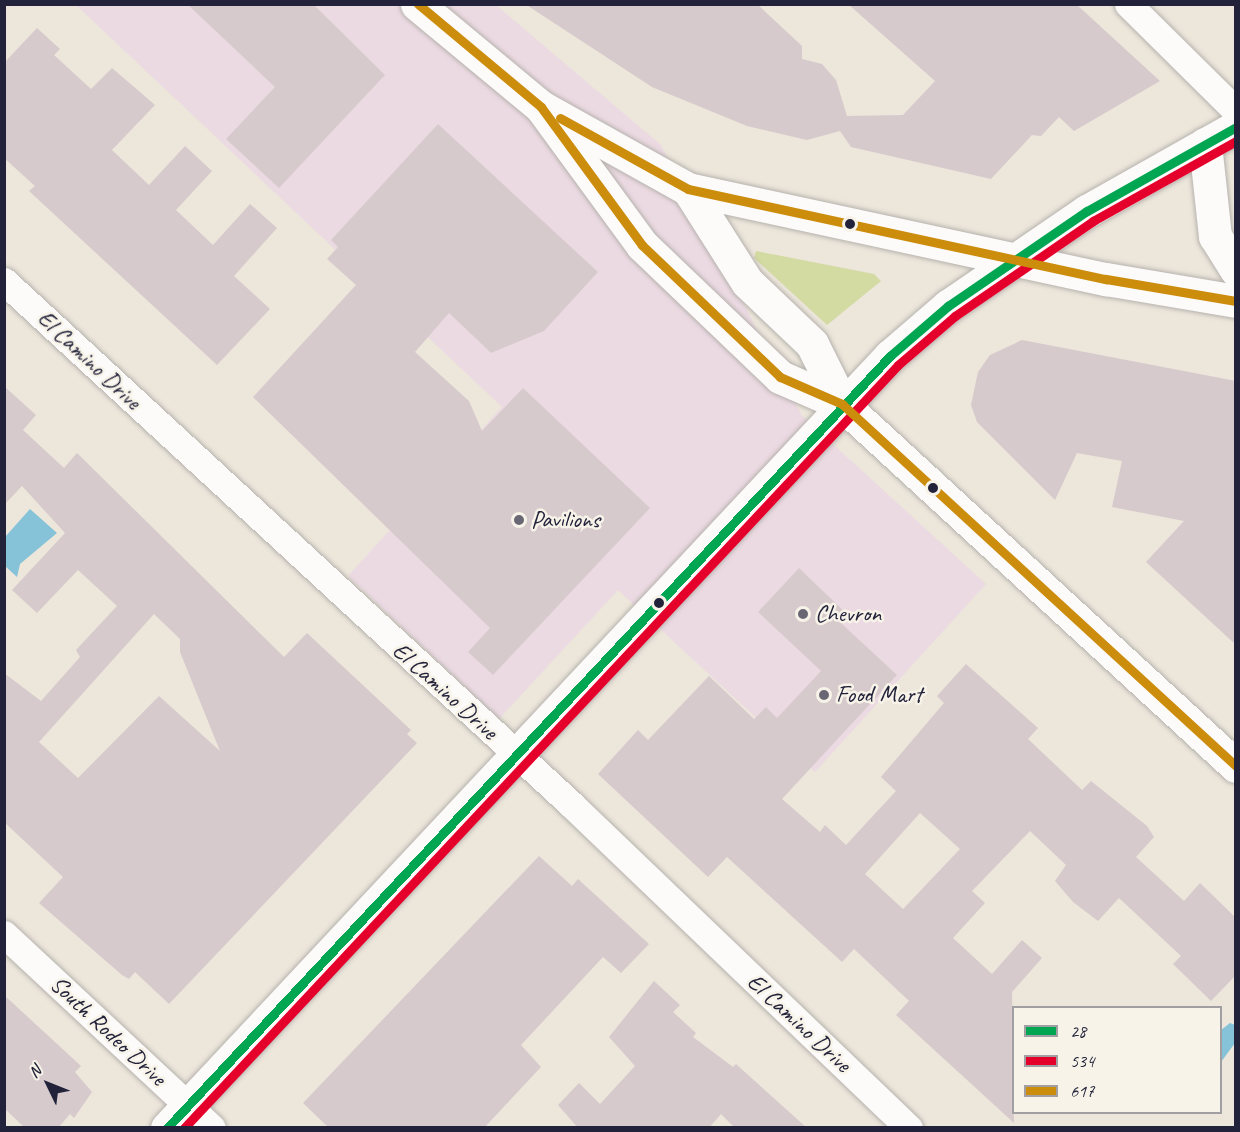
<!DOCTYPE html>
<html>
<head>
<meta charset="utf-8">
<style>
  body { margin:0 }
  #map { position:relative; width:1240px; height:1132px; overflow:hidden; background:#ece6db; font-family:Caveat,sans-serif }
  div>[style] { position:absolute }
  .built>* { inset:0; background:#ecdae3 }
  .green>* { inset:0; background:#d3daa2 }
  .water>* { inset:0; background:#86c3d9 }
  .building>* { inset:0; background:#d7cacc }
  .roads { filter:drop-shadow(0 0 2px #b6b2ad) drop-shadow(0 0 2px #b6b2ad) }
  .street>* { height:27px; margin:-13.5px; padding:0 13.5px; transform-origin:13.5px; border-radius:13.5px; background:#fcfbfa }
  .secondary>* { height:33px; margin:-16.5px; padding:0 16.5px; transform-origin:16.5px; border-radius:16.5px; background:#fcfbfa }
  .primary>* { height:33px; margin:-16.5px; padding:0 16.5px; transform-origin:16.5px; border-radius:16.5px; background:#fcfbfa }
  .bus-1>* { height:9px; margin:-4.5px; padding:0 4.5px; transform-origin:4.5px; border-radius:4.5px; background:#00a651 }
  .bus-2>* { height:9px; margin:-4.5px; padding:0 4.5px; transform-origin:4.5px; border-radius:4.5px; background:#e4002b }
  .bus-3>* { height:9px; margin:-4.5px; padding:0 4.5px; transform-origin:4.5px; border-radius:4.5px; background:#cc8c0c }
  .dots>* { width:16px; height:16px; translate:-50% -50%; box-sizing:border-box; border:3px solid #f7f3e8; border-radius:50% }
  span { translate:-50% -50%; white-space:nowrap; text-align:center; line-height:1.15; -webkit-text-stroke:5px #f7f3e8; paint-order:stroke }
  .street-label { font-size:24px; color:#22223b }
  .poi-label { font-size:24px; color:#22223b }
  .left { translate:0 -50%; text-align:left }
  .frame { position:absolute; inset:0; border:6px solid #22223b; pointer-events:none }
  .legend { position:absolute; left:1012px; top:1006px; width:210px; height:108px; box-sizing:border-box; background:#f7f3e8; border:2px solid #a29fa3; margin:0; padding:8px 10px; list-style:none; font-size:18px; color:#22223b }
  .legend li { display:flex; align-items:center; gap:12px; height:30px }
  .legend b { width:30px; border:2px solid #a29fa3 }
  .north { position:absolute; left:18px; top:1054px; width:60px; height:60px; -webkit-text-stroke:4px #f7f3e8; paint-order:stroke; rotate:313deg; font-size:16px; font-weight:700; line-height:24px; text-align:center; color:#22223b }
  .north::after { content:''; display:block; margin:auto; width:21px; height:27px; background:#22223b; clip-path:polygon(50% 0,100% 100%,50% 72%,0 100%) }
</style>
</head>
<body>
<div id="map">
  <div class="built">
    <i style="clip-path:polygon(76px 5px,496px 5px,661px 145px,802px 416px,986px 584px,815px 772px,618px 590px,499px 719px,348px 576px,502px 407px)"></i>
  </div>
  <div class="green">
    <i style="clip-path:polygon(756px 251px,874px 274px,881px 281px,827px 325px,754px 258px)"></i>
  </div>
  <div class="water">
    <i style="clip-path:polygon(30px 509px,57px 533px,20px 564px,17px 577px,5px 566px,5px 537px)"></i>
    <i style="clip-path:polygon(1230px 1023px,1235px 1025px,1235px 1043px,1221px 1062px,1221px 1030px)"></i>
  </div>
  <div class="building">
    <i style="clip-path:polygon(187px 4px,313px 4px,385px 75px,279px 188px,226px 139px,275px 87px)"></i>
    <i style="clip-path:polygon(525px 4px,757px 4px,802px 46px,802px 59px,822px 64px,836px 80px,847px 116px,903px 115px,935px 81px,848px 4px,1076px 4px,1160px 81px,1074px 131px,1059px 117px,1041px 136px,1032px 135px,991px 179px,851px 147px,840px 131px,807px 140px,747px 126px,652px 87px)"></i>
    <i style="clip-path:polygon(37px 28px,60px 49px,54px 55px,91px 89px,112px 68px,155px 105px,112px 150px,149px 185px,185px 146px,212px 171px,176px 210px,213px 245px,250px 204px,277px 228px,234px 276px,270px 309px,217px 365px,29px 191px,35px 186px,4px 158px,4px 63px)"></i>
    <i style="clip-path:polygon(438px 124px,598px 272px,544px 331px,491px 353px,449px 313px,415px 352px,469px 401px,482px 431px,523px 388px,650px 508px,493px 675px,468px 652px,490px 628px,253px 397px,356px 285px,327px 259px,338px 247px,331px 240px)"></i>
    <i style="clip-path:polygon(1022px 340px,1236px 381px,1236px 645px,1146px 562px,1184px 521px,1112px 507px,1122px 461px,1077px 453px,1055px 500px,977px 422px,971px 405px,978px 372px,990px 355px)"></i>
    <i style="clip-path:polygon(evenodd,4px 386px,36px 415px,23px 430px,64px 468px,77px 453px,284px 657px,307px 633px,411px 730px,407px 734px,417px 743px,169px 1004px,135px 972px,129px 979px,122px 975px,39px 903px,63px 877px,4px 822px,4px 673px,41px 701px,80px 657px,76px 650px,117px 606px,78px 570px,37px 613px,12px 590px,65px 533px,22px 486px,4px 505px,4px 386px,154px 614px,180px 639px,180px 652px,220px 751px,159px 696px,78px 778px,39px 742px,154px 614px)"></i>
    <i style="clip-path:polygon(evenodd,799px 568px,849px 616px,842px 624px,897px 675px,782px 799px,820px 832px,825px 825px,846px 845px,896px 791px,881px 777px,944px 703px,937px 696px,966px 664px,1038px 728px,1028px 739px,1082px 790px,1091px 781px,1147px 826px,1154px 837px,1136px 857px,1184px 901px,1200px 883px,1236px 918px,1236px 975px,1211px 1001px,1173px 964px,1181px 956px,1119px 898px,1098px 921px,1073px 902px,1055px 881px,1066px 865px,1030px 831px,972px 891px,985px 903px,953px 938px,992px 974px,1022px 940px,1042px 958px,1012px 992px,1014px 1123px,896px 1015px,909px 1001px,854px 949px,842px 962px,727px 857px,708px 877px,598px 774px,638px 730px,648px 740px,709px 676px,754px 719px,766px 707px,777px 718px,821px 671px,758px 612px,799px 568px,920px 813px,960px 849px,903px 909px,865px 874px,920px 813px)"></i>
    <i style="clip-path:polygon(539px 856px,572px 886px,578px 879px,649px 944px,621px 973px,603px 957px,521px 1045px,541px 1067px,484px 1128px,329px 1128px,303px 1103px)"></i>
    <i style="clip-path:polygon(654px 981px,680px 1005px,673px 1012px,696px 1033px,693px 1037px,733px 1067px,736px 1064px,807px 1128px,735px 1128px,721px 1114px,709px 1128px,578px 1128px,558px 1105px,579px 1083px,600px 1104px,635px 1066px,609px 1037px)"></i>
    <i style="clip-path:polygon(4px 995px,81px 1066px,75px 1072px,92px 1092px,74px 1118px,70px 1114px,58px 1128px,25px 1128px,4px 1108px)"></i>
  </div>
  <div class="roads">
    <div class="street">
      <i style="left:1128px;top:4px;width:152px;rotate:44.7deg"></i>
      <i style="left:4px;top:281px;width:773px;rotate:42.69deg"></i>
      <i style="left:572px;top:805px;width:467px;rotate:43.8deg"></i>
      <i style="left:4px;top:934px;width:284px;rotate:43deg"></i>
    </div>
    <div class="secondary">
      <i style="left:417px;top:4px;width:161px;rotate:39.7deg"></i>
      <i style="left:541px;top:107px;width:168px;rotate:29.2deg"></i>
      <i style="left:688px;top:189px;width:428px;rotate:12.2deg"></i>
      <i style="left:1106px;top:279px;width:132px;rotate:9.6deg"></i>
      <i style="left:541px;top:107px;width:171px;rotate:53.8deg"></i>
      <i style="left:642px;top:245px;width:191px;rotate:43.7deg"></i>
      <i style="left:780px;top:377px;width:68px;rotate:23.5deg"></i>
      <i style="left:842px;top:404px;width:535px;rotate:42.58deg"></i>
      <i style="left:688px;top:189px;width:110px;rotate:57.6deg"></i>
      <i style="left:747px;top:282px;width:90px;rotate:43.6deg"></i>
      <i style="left:812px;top:344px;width:67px;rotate:63.4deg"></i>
    </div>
    <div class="primary">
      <i style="left:1205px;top:144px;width:93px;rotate:83.8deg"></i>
      <i style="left:1215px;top:236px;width:40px;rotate:58deg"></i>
      <i style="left:167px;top:1128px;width:1058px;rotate:-46.88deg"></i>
      <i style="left:890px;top:356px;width:77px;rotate:-40.8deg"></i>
      <i style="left:948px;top:306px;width:168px;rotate:-34.4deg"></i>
      <i style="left:1087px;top:211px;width:171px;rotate:-29.4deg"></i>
    </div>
  </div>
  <div class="bus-1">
    <i style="left:167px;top:1128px;width:1058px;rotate:-46.88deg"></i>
    <i style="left:890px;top:356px;width:77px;rotate:-40.8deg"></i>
    <i style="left:948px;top:306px;width:168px;rotate:-34.4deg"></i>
    <i style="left:1087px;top:211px;width:171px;rotate:-29.4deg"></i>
  </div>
  <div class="bus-2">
    <i style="left:184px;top:1128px;width:1045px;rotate:-46.9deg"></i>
    <i style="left:898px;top:365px;width:75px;rotate:-40.7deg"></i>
    <i style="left:955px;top:316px;width:168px;rotate:-34.5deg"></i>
    <i style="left:1093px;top:221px;width:164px;rotate:-29.2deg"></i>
  </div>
  <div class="bus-3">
    <i style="left:418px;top:4px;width:160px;rotate:39.9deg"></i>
    <i style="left:541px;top:107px;width:171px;rotate:53.8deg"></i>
    <i style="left:642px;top:245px;width:191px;rotate:43.7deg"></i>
    <i style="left:780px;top:377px;width:68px;rotate:23.5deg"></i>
    <i style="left:842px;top:404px;width:535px;rotate:42.58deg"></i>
    <i style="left:560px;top:118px;width:146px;rotate:29deg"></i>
    <i style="left:688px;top:189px;width:428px;rotate:12.2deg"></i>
    <i style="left:1106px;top:279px;width:132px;rotate:9.6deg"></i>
  </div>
  <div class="dots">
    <i style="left:850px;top:224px;background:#22223b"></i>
    <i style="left:933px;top:488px;background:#22223b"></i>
    <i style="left:519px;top:520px;background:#696773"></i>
    <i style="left:659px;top:603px;background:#22223b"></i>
    <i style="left:803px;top:614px;background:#696773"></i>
    <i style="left:824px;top:695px;background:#696773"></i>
  </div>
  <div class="street-label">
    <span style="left:89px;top:360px;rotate:43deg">El Camino Drive</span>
    <span style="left:445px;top:691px;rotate:42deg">El Camino Drive</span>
    <span style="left:799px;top:1023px;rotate:43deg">El Camino Drive</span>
    <span style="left:108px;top:1031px;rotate:43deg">South Rodeo Drive</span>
  </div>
  <div class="poi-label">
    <span class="left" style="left:531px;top:520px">Pavilions</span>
    <span class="left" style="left:815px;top:614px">Chevron</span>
    <span class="left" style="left:836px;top:695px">Food Mart</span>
  </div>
  <div class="frame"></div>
  <ul class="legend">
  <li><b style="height:8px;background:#00a651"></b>28</li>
  <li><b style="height:8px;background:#e4002b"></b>534</li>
  <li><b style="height:8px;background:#cc8c0c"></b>617</li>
  </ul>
  <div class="north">N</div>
</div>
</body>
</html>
